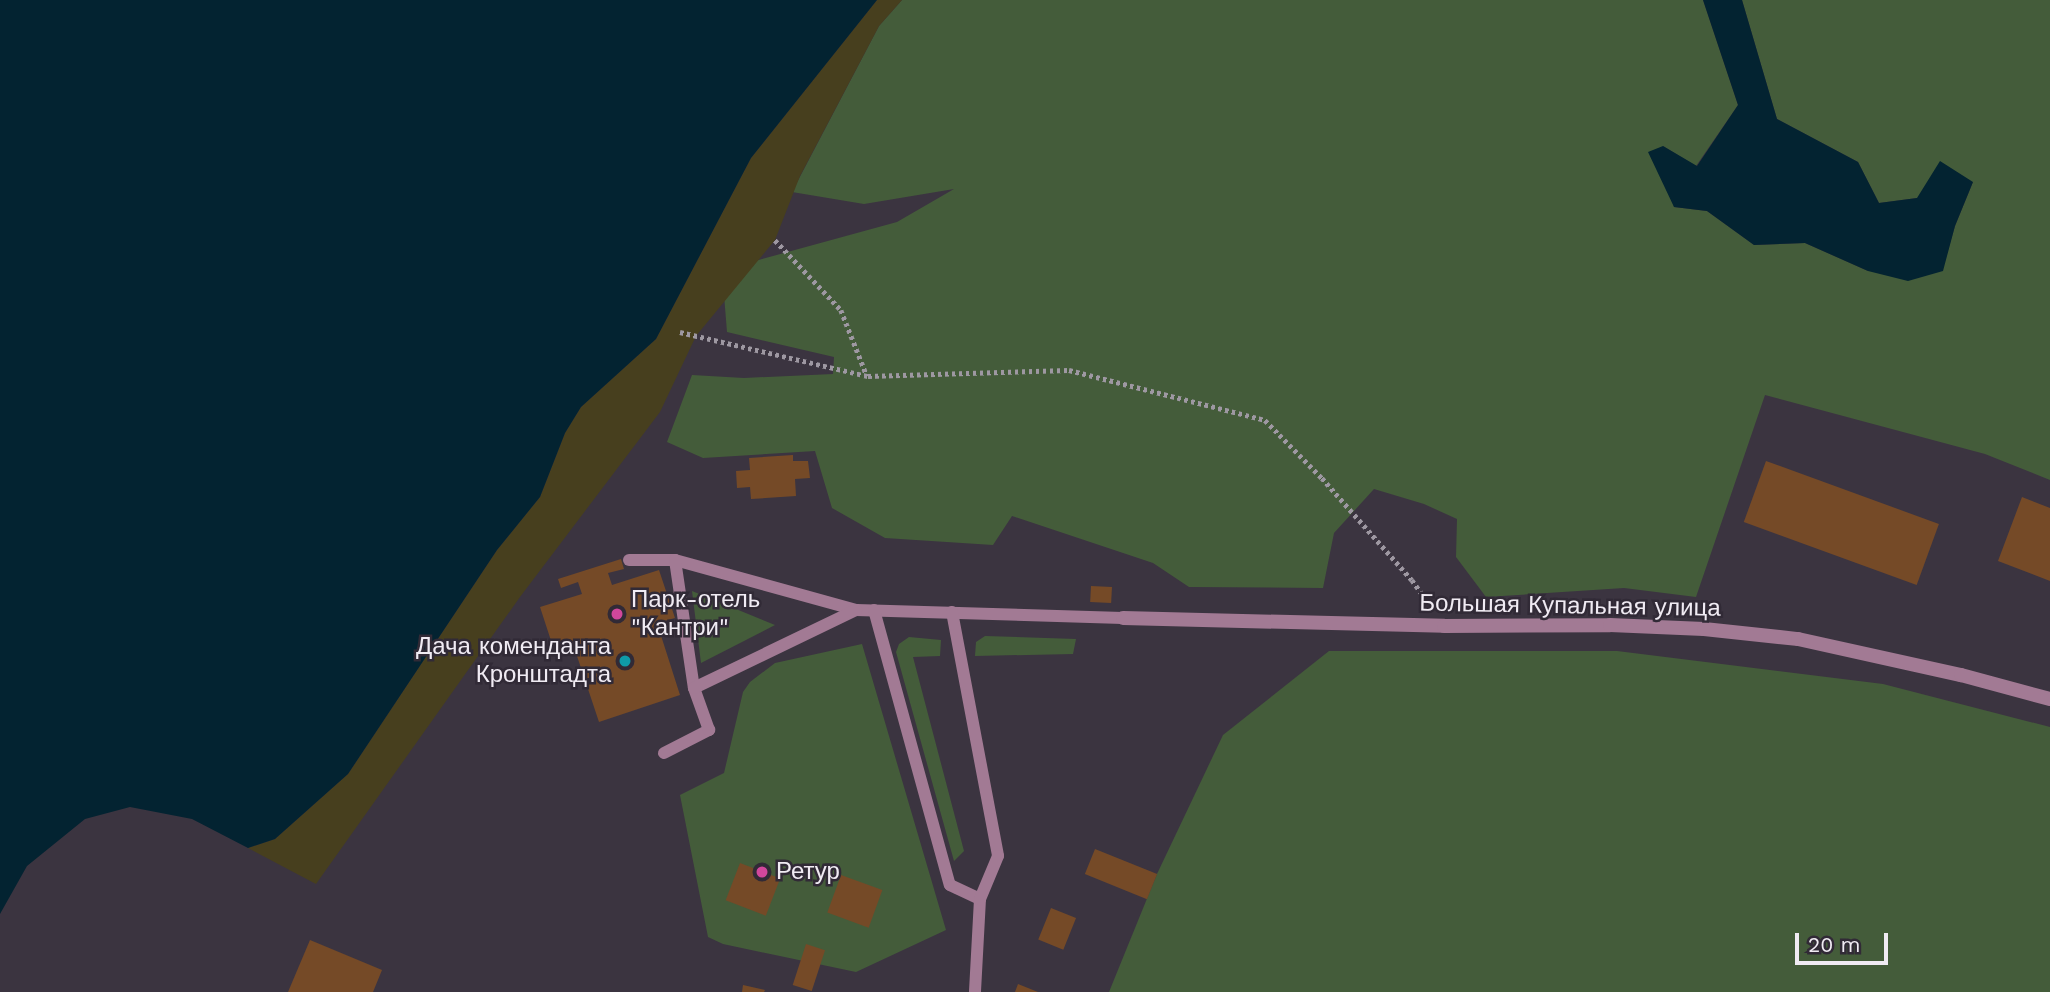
<!DOCTYPE html>
<html>
<head>
<meta charset="utf-8">
<style>
  body { margin:0 }
  #map { position:relative; width:2050px; height:992px; overflow:hidden; background:#3b3440; font-family:"Work Sans",sans-serif }
  div>[style] { position:absolute }
  .green>* { inset:0; background:#445c3a }
  .sand>* { inset:0; background:#473f1e }
  .water>* { inset:0; background:#032331 }
  .building>* { inset:0; background:#754a27; transform-origin:0 0 }
  .path>* { height:4.5px; margin-top:-2.25px; transform-origin:0; background:repeating-linear-gradient(90deg,#9e98a2 0 3.5px,transparent 0 7px) }
  .service>* { height:12px; margin:-6px; padding:0 6px; transform-origin:6px; border-radius:6px; background:#a27a94 }
  .minor>* { height:14px; margin:-7px; padding:0 7px; transform-origin:7px; border-radius:7px; background:#a27a94 }
  .dots>* { width:19px; height:19px; translate:-50% -50%; box-sizing:border-box; border:4px solid #312a36; border-radius:50% }
  span { translate:-50% -50%; white-space:nowrap; text-align:center; line-height:1.15; -webkit-text-stroke:5px #312a36; paint-order:stroke }
  .poi-label { font-size:24px; color:#f0ebf3 }
  .left { translate:0 -50%; text-align:left }
  .right { translate:-100% -50%; text-align:right }
  .street-label { font-size:24px; color:#f0ebf3 }
  .scale { position:absolute; left:1795px; top:933px; width:93px; height:32px; box-sizing:border-box; border:4px solid #f0ebf3; border-top:0; padding-left:9px; font-size:21px; line-height:24px; white-space:nowrap; color:#f0ebf3; -webkit-text-stroke:5px #312a36; paint-order:stroke }
</style>
</head>
<body>
<div id="map">
  <div class="green">
    <i style="clip-path:polygon(902px 0,1703px 0,1738px 105px,1696px 166px,1663px 146px,1674px 207px,1707px 211px,1754px 245px,1805px 243px,1868px 271px,1942px 271px,1955px 226px,1973px 182px,1917px 198px,1879px 203px,1858px 162px,1777px 119px,1742px 0,2050px 0,2050px 480px,1985px 454px,1765px 395px,1696px 597px,1624px 588px,1486px 597px,1456px 557px,1457px 519px,1424px 504px,1374px 489px,1334px 533px,1323px 588px,1189px 587px,1153px 563px,1012px 516px,993px 545px,885px 538px,832px 508px,815px 451px,703px 458px,667px 442px,692px 375px,744px 378px,833px 374px,834px 357px,727px 332px,722px 270px,897px 222px,954px 189px,864px 204px,792px 192px,879px 26px)"></i>
    <i style="clip-path:polygon(692px 591px,775px 625px,701px 663px)"></i>
    <i style="clip-path:polygon(985px 636px,1076px 639px,1073px 654px,975px 656px,976px 642px)"></i>
    <i style="clip-path:polygon(909px 637px,941px 640px,940px 656px,913px 657px,964px 851px,954px 861px,896px 652px,899px 644px)"></i>
    <i style="clip-path:polygon(862px 644px,946px 930px,856px 972px,723px 944px,708px 937px,680px 795px,724px 773px,743px 692px,750px 682px,775px 663px)"></i>
    <i style="clip-path:polygon(1329px 651px,1617px 651px,1883px 684px,2050px 727px,2050px 992px,1109px 992px,1157px 874px,1223px 735px)"></i>
  </div>
  <div class="sand">
    <i style="clip-path:polygon(877px 0,902px 0,879px 26px,800px 176px,775px 240px,696px 336px,660px 412px,520px 597px,316px 884px,248px 848px,275px 839px,348px 774px,497px 550px,540px 497px,565px 433px,581px 407px,656px 339px,751px 158px)"></i>
  </div>
  <div class="water">
    <i style="clip-path:polygon(0 0,877px 0,751px 158px,656px 339px,581px 407px,565px 433px,540px 497px,497px 550px,348px 774px,275px 839px,248px 848px,192px 819px,130px 807px,85px 819px,27px 866px,0 914px)"></i>
    <i style="clip-path:polygon(1703px 0,1742px 0,1777px 119px,1858px 162px,1879px 203px,1917px 198px,1940px 161px,1973px 182px,1955px 226px,1943px 271px,1908px 281px,1868px 271px,1805px 243px,1754px 245px,1707px 211px,1674px 207px,1648px 152px,1663px 146px,1697px 166px,1738px 105px)"></i>
  </div>
  <div class="building">
    <i style="clip-path:polygon(793px 455px,793px 461px,808px 461px,810px 478px,795px 479px,796px 496px,751px 499px,750px 487px,737px 488px,736px 471px,750px 470px,749px 458px)"></i>
    <i style="left:1766px;top:461px;width:184px;height:65px;rotate:20deg"></i>
    <i style="clip-path:polygon(2022px 497px,2050px 508px,2050px 581px,1998px 561px)"></i>
    <i style="clip-path:polygon(621px 559px,624px 569px,608px 573px,612px 585px,659px 570px,675px 618px,657px 623px,680px 695px,599px 722px,575px 650px,556px 656px,540px 607px,582px 594px,578px 582px,561px 588px,558px 579px)"></i>
    <i style="left:1091px;top:586px;width:21px;height:16px;rotate:3deg"></i>
    <i style="left:1095px;top:849px;width:67px;height:27px;rotate:22deg"></i>
    <i style="left:740px;top:863px;width:43px;height:40px;rotate:21deg"></i>
    <i style="left:841px;top:875px;width:44px;height:40px;rotate:20deg"></i>
    <i style="left:1051px;top:908px;width:27px;height:34px;rotate:22deg"></i>
    <i style="clip-path:polygon(310px 940px,382px 970px,373px 992px,288px 992px)"></i>
    <i style="left:806px;top:944px;width:20px;height:43px;rotate:18deg"></i>
    <i style="clip-path:polygon(1018px 984px,1038px 992px,1015px 992px)"></i>
    <i style="clip-path:polygon(743px 985px,765px 990px,764px 992px,742px 992px)"></i>
  </div>
  <div class="path">
    <i style="left:775px;top:240px;width:96px;rotate:46.7deg"></i>
    <i style="left:841px;top:310px;width:71px;rotate:68.5deg"></i>
    <i style="left:680px;top:332px;width:193px;rotate:13.2deg"></i>
    <i style="left:868px;top:376px;width:201px;rotate:-1.7deg"></i>
    <i style="left:1069px;top:370px;width:202px;rotate:14.3deg"></i>
    <i style="left:1265px;top:420px;width:81px;rotate:45.5deg"></i>
    <i style="left:1322px;top:478px;width:136px;rotate:48.6deg"></i>
    <i style="left:1412px;top:580px;width:27px;rotate:54deg"></i>
  </div>
  <div class="service">
    <i style="left:629px;top:560px;width:46px"></i>
    <i style="left:675px;top:560px;width:188px;rotate:15.4deg"></i>
    <i style="left:856px;top:610px;width:267px;rotate:1.7deg"></i>
    <i style="left:675px;top:560px;width:129px;rotate:81.6deg"></i>
    <i style="left:874px;top:610px;width:285px;rotate:74.6deg"></i>
    <i style="left:950px;top:885px;width:33px;rotate:25deg"></i>
    <i style="left:980px;top:899px;width:93px;rotate:93.1deg"></i>
    <i style="left:952px;top:612px;width:248px;rotate:79.3deg"></i>
    <i style="left:998px;top:856px;width:47px;rotate:112.7deg"></i>
    <i style="left:664px;top:753px;width:51px;rotate:-27.1deg"></i>
    <i style="left:709px;top:730px;width:45px;rotate:-109.7deg"></i>
    <i style="left:694px;top:688px;width:180px;rotate:-25.7deg"></i>
  </div>
  <div class="minor">
    <i style="left:1123px;top:618px;width:321px;rotate:1.4deg"></i>
    <i style="left:1444px;top:626px;width:166px;rotate:-0.3deg"></i>
    <i style="left:1610px;top:625px;width:94px;rotate:2.4deg"></i>
    <i style="left:1704px;top:629px;width:95px;rotate:6.1deg"></i>
    <i style="left:1798px;top:639px;width:167px;rotate:12.5deg"></i>
    <i style="left:1961px;top:675px;width:92px;rotate:15.1deg"></i>
  </div>
  <div class="dots">
    <i style="left:617px;top:614px;background:#d1479c"></i>
    <i style="left:625px;top:661px;background:#0f9aa8"></i>
    <i style="left:762px;top:872px;background:#d1479c"></i>
  </div>
  <div class="poi-label">
    <span class="left" style="left:631px;top:614px">Парк-отель<br>"Кантри"</span>
    <span class="right" style="left:611px;top:661px">Дача коменданта<br>Кронштадта</span>
    <span class="left" style="left:776px;top:872px">Ретур</span>
  </div>
  <div class="street-label">
    <span style="left:1570px;top:606px;rotate:1deg">Большая Купальная улица</span>
  </div>
  <div class="scale">20 m</div>
</div>
</body>
</html>
